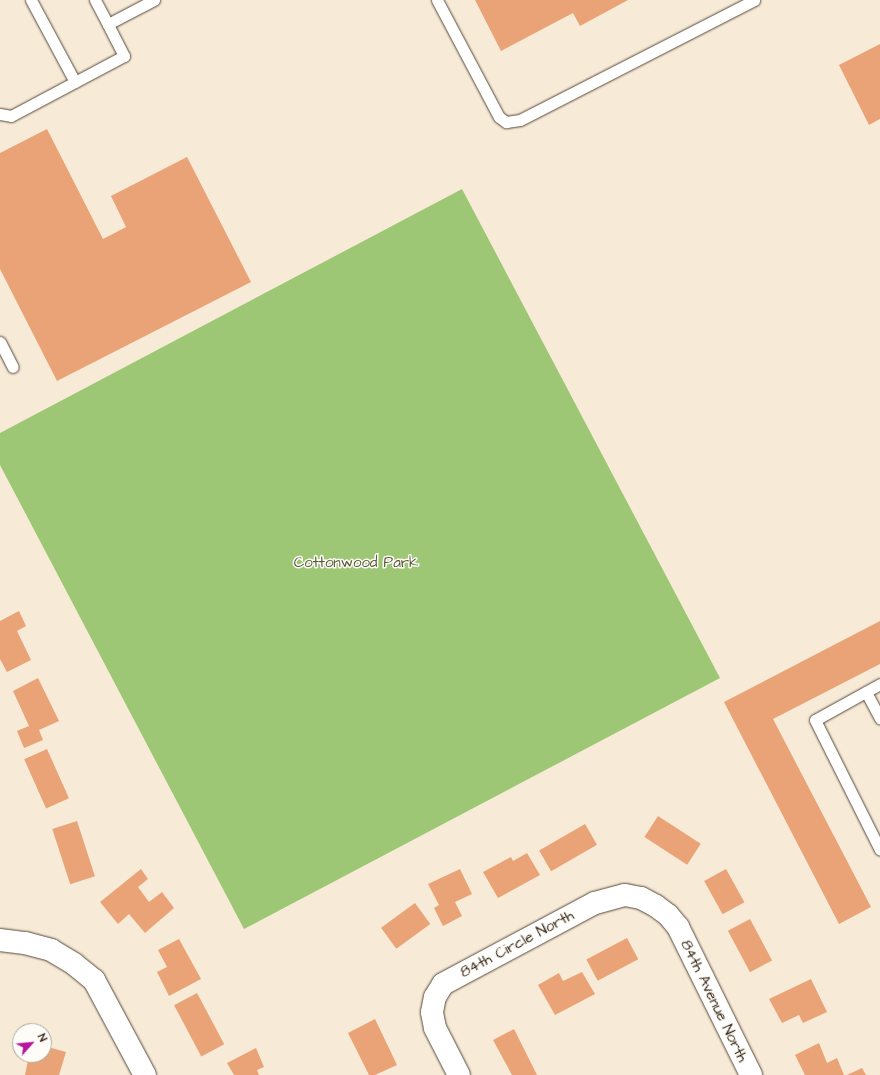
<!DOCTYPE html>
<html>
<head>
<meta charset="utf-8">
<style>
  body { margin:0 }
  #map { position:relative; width:880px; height:1075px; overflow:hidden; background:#f7ebd7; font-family:"Architects Daughter",sans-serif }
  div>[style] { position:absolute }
  .green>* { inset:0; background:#9dc774 }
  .building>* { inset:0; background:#e9a377; transform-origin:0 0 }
  .roads { filter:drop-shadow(0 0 1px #57473a) drop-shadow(0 0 1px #57473a) }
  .lane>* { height:11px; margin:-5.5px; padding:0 5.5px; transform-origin:5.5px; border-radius:5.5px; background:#fff }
  .street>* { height:22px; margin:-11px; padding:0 11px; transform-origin:11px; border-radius:11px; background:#fff }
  span { translate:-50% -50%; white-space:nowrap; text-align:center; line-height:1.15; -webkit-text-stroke:3px #fdfcf7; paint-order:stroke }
  .park-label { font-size:15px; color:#585938 }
  .street-label { font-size:15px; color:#3b2a1e }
  .north { position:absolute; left:12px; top:1023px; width:40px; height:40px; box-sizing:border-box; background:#fdfcf7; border:1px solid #afa8a0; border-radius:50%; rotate:63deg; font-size:11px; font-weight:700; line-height:16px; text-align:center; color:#3b2a1e }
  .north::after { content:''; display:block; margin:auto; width:14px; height:18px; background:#b5179e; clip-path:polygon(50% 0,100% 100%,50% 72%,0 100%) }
</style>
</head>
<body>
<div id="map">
  <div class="green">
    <i style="clip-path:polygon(462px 189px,720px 678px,244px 929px,0 465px,0 433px)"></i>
  </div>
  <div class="building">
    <i style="clip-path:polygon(475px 0,628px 0,580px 26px,573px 13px,501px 51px)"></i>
    <i style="clip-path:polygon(880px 44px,880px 119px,869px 125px,839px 65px)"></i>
    <i style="clip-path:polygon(47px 129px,103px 239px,126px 227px,111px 196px,187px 157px,251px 282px,57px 381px,0 269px,0 153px)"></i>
    <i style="clip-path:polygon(19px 611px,26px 626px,17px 631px,31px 660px,7px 672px,0 659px,0 621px)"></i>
    <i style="clip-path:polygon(880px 621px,880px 664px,773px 719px,871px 907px,839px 924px,724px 702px)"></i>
    <i style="clip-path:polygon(38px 678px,59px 721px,39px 730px,43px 740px,24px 748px,17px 731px,29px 726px,13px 691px)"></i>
    <i style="left:47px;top:749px;width:54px;height:25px;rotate:66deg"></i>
    <i style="left:658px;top:816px;width:51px;height:25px;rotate:33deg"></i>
    <i style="left:77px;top:821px;width:58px;height:26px;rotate:72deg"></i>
    <i style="left:585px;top:824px;width:24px;height:53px;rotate:60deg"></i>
    <i style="clip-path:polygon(527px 853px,540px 875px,498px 898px,483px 872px,511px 857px,513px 861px)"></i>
    <i style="clip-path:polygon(141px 869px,148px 879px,138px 887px,149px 902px,162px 892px,174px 908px,145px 933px,129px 914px,118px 924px,100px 902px)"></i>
    <i style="clip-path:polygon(460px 869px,472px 894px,455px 902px,462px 916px,443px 926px,434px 908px,439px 905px,428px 884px)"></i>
    <i style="left:726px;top:869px;width:38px;height:25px;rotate:61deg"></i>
    <i style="left:415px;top:903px;width:26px;height:42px;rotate:54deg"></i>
    <i style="left:750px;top:919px;width:47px;height:25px;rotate:62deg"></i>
    <i style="left:627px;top:938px;width:24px;height:46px;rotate:62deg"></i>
    <i style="clip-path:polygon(179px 939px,201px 979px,169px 996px,157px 972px,167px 967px,158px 950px)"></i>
    <i style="clip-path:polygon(582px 972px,595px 994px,555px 1015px,538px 985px,559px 973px,563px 981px)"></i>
    <i style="clip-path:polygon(811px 979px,827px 1012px,803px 1023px,799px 1015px,782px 1023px,769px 999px)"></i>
    <i style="left:197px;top:993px;width:58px;height:26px;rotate:62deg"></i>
    <i style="clip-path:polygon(375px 1019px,397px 1065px,375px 1075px,369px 1075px,348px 1033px)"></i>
    <i style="clip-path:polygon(514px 1029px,537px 1075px,512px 1075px,493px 1040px)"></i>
    <i style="clip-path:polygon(819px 1043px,827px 1063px,837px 1058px,844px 1075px,805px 1075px,795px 1055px)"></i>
    <i style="clip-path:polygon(44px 1046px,66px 1052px,59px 1075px,25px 1075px,29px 1055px,44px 1055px)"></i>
    <i style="clip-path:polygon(256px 1048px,264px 1067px,257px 1070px,259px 1075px,234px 1075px,227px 1063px)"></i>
    <i style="clip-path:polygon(862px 1068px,866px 1075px,847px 1075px)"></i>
  </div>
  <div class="roads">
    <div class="lane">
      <i style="left:31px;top:0;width:93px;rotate:61.8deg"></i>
      <i style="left:95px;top:0;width:27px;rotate:62deg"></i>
      <i style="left:437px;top:0;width:132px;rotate:62.1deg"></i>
      <i style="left:499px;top:117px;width:9px;rotate:36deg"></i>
      <i style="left:506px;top:122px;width:14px;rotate:-8deg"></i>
      <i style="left:520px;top:120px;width:263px;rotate:-27.1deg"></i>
      <i style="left:0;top:114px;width:11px;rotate:10deg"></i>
      <i style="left:11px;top:116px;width:128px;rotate:-28deg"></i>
      <i style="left:124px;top:56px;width:36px;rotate:-117deg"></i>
      <i style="left:108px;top:24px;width:52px;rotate:-27.6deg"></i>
      <i style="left:0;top:342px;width:28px;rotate:63deg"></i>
      <i style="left:880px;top:684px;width:74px;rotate:151deg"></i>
      <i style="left:815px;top:720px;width:145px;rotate:63.4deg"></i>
      <i style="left:866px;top:692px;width:30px;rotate:62deg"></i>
    </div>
    <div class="street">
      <i style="left:0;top:940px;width:25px;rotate:7deg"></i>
      <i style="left:25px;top:943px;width:27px;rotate:15deg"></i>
      <i style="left:51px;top:950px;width:27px;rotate:31deg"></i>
      <i style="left:74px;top:964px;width:26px;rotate:39deg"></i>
      <i style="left:94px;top:980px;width:108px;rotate:61.8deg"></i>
      <i style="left:459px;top:1075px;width:53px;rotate:-117.1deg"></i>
      <i style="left:435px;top:1028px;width:16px;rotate:-101deg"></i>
      <i style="left:432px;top:1012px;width:15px;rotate:-79deg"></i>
      <i style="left:435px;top:997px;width:15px;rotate:-58deg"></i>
      <i style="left:443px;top:984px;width:172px;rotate:-28.1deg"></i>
      <i style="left:595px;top:903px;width:31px;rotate:-15deg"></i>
      <i style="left:625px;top:895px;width:16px;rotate:11deg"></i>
      <i style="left:641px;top:898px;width:17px;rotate:28deg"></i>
      <i style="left:656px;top:906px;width:15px;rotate:37deg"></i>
      <i style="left:668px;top:915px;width:16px;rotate:50deg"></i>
      <i style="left:678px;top:927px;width:165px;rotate:63.7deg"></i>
    </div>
  </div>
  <div class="park-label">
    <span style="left:356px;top:563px">Cottonwood Park</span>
  </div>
  <div class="street-label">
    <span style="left:517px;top:944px;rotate:-28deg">84th Circle North</span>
    <span style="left:714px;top:1001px;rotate:64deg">84th Avenue North</span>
  </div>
  <div class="north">N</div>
</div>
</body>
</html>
